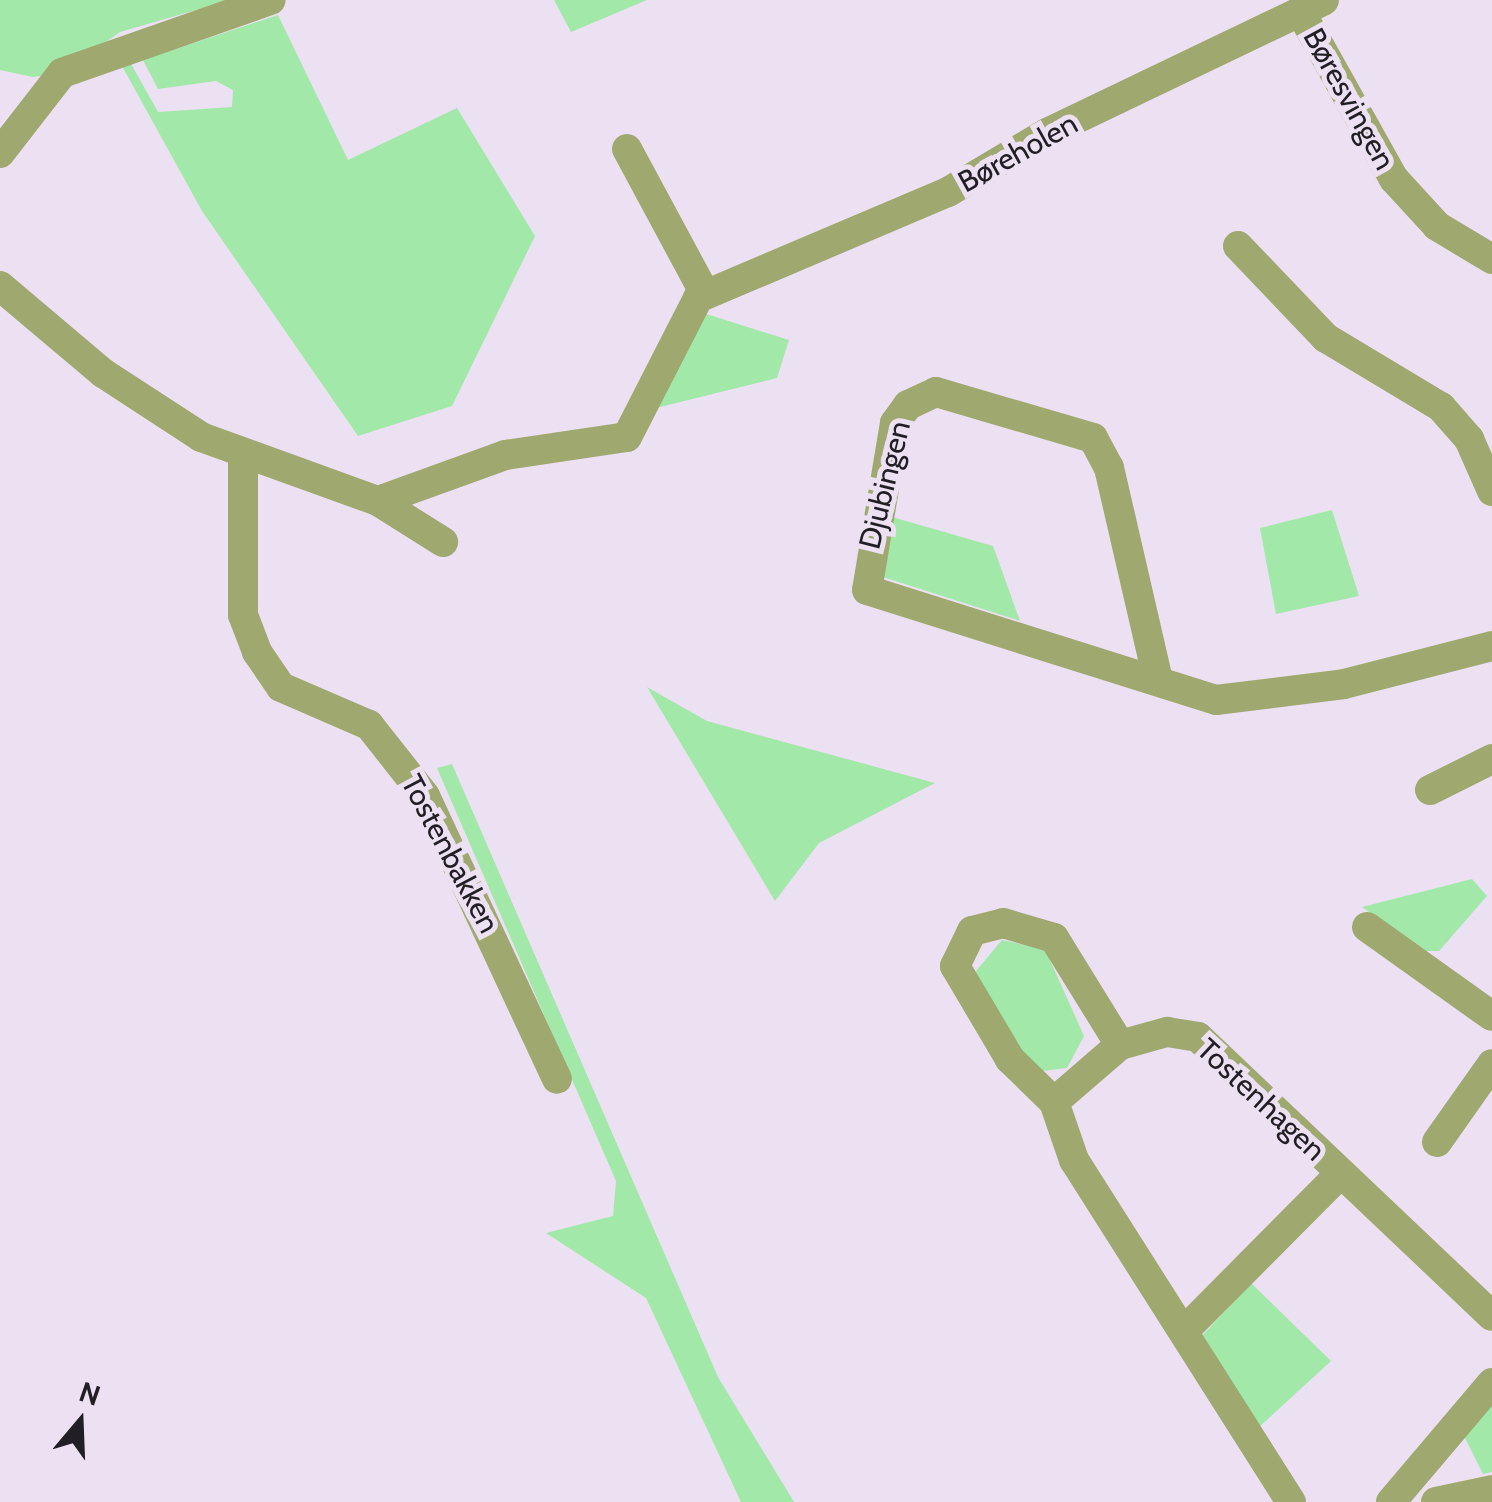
<!DOCTYPE html>
<html>
<head>
<meta charset="utf-8">
<style>
  body { margin:0 }
  #map { position:relative; width:1492px; height:1502px; overflow:hidden; background:#ece1f2; font-family:Cabin,sans-serif }
  div>[style] { position:absolute }
  .green>* { inset:0; background:#a1e8a9 }
  .street>* { height:30px; margin:-15px; padding:0 15px; transform-origin:15px; border-radius:15px; background:#9fa86f }
  span { translate:-50% -50%; white-space:nowrap; text-align:center; line-height:1.15; -webkit-text-stroke:10px #ece1f2; paint-order:stroke }
  .street-label { font-size:30px; color:#221e25 }
  .north { position:absolute; left:30px; top:1372px; width:100px; height:100px; -webkit-text-stroke:8px #ece1f2; paint-order:stroke; rotate:19deg; font-size:28px; font-weight:700; line-height:40px; text-align:center; color:#221e25 }
  .north::after { content:''; display:block; margin:auto; width:35px; height:45px; background:#221e25; clip-path:polygon(50% 0,100% 100%,50% 72%,0 100%) }
</style>
</head>
<body>
<div id="map">
  <div class="green">
    <i style="clip-path:polygon(0 0,231px 0,120px 32px,62px 73px,33px 77px,0 70px)"></i>
    <i style="clip-path:polygon(554px 0,647px 0,571px 32px)"></i>
    <i style="clip-path:polygon(278px 15px,348px 160px,457px 108px,535px 236px,452px 406px,358px 436px,202px 211px,122px 66px,130px 62px,158px 112px,232px 107px,233px 90px,216px 81px,158px 89px,143px 60px)"></i>
    <i style="clip-path:polygon(700px 312px,789px 340px,777px 378px,656px 408px)"></i>
    <i style="clip-path:polygon(1332px 510px,1359px 596px,1276px 614px,1260px 528px)"></i>
    <i style="clip-path:polygon(892px 517px,993px 546px,1020px 621px,883px 577px)"></i>
    <i style="clip-path:polygon(647px 687px,707px 721px,935px 783px,819px 843px,775px 901px)"></i>
    <i style="clip-path:polygon(452px 764px,718px 1377px,794px 1502px,741px 1502px,646px 1298px,546px 1233px,613px 1216px,616px 1181px,437px 768px)"></i>
    <i style="clip-path:polygon(1472px 879px,1487px 896px,1439px 951px,1424px 951px,1362px 907px)"></i>
    <i style="clip-path:polygon(1002px 940px,1045px 949px,1084px 1036px,1067px 1068px,1034px 1072px,981px 992px,976px 971px)"></i>
    <i style="clip-path:polygon(1251px 1283px,1331px 1361px,1258px 1428px,1202px 1336px)"></i>
    <i style="clip-path:polygon(1492px 1398px,1492px 1472px,1483px 1474px,1461px 1430px)"></i>
  </div>
  <div class="street">
    <i style="left:1300px;top:11px;width:193px;rotate:60.8deg"></i>
    <i style="left:1394px;top:179px;width:64px;rotate:47.5deg"></i>
    <i style="left:1437px;top:226px;width:64px;rotate:31deg"></i>
    <i style="left:627px;top:149px;width:165px;rotate:61.7deg"></i>
    <i style="left:0;top:153px;width:101px;rotate:-52.2deg"></i>
    <i style="left:62px;top:73px;width:221px;rotate:-19.3deg"></i>
    <i style="left:1238px;top:246px;width:127px;rotate:46.3deg"></i>
    <i style="left:1326px;top:338px;width:134px;rotate:31deg"></i>
    <i style="left:1441px;top:407px;width:43px;rotate:48.8deg"></i>
    <i style="left:1469px;top:439px;width:57px;rotate:66.1deg"></i>
    <i style="left:0;top:286px;width:135px;rotate:40.2deg"></i>
    <i style="left:103px;top:373px;width:117px;rotate:33.1deg"></i>
    <i style="left:201px;top:437px;width:188px;rotate:19.9deg"></i>
    <i style="left:378px;top:501px;width:77px;rotate:32.2deg"></i>
    <i style="left:243px;top:459px;width:156px;rotate:90deg"></i>
    <i style="left:243px;top:615px;width:40px;rotate:69deg"></i>
    <i style="left:257px;top:652px;width:42px;rotate:55.6deg"></i>
    <i style="left:281px;top:687px;width:96px;rotate:23.4deg"></i>
    <i style="left:369px;top:725px;width:90px;rotate:51.7deg"></i>
    <i style="left:425px;top:796px;width:312px;rotate:65deg"></i>
    <i style="left:378px;top:501px;width:135px;rotate:-19.9deg"></i>
    <i style="left:505px;top:455px;width:123px;rotate:-8.4deg"></i>
    <i style="left:627px;top:437px;width:156px;rotate:-62.9deg"></i>
    <i style="left:698px;top:298px;width:272px;rotate:-23deg"></i>
    <i style="left:948px;top:192px;width:115px;rotate:-30.8deg"></i>
    <i style="left:1047px;top:133px;width:307px;rotate:-25.6deg"></i>
    <i style="left:1158px;top:680px;width:218px;rotate:-103deg"></i>
    <i style="left:1109px;top:468px;width:34px;rotate:-118deg"></i>
    <i style="left:1093px;top:438px;width:164px;rotate:-163.7deg"></i>
    <i style="left:936px;top:392px;width:31px;rotate:155deg"></i>
    <i style="left:908px;top:405px;width:22px;rotate:126deg"></i>
    <i style="left:895px;top:423px;width:169px;rotate:99.5deg"></i>
    <i style="left:867px;top:590px;width:366px;rotate:17.5deg"></i>
    <i style="left:1216px;top:700px;width:129px;rotate:-7.1deg"></i>
    <i style="left:1344px;top:684px;width:153px;rotate:-14.4deg"></i>
    <i style="left:1430px;top:790px;width:69px;rotate:-26.6deg"></i>
    <i style="left:1367px;top:927px;width:153px;rotate:35.5deg"></i>
    <i style="left:1054px;top:1102px;width:62px;rotate:-135.7deg"></i>
    <i style="left:1010px;top:1059px;width:108px;rotate:-120.6deg"></i>
    <i style="left:955px;top:966px;width:39px;rotate:-64deg"></i>
    <i style="left:972px;top:931px;width:32px;rotate:-14deg"></i>
    <i style="left:1003px;top:923px;width:53px;rotate:16.4deg"></i>
    <i style="left:1054px;top:938px;width:126px;rotate:58.3deg"></i>
    <i style="left:1437px;top:1142px;width:95px;rotate:-54.8deg"></i>
    <i style="left:1186px;top:1329px;width:218px;rotate:-45.2deg"></i>
    <i style="left:1291px;top:1502px;width:405px;rotate:-122.4deg"></i>
    <i style="left:1074px;top:1160px;width:61px;rotate:-109deg"></i>
    <i style="left:1054px;top:1102px;width:87px;rotate:-40.8deg"></i>
    <i style="left:1120px;top:1045px;width:49px;rotate:-15.5deg"></i>
    <i style="left:1167px;top:1032px;width:31px;rotate:9deg"></i>
    <i style="left:1198px;top:1037px;width:405px;rotate:43.5deg"></i>
    <i style="left:1391px;top:1502px;width:156px;rotate:-49.7deg"></i>
    <i style="left:1436px;top:1502px;width:57px;rotate:-12.1deg"></i>
  </div>
  <div class="street-label">
    <span style="left:1349px;top:99px;rotate:61deg">Børesvingen</span>
    <span style="left:1018px;top:153px;rotate:-29deg">Børeholen</span>
    <span style="left:885px;top:485px;rotate:-76deg">Djubingen</span>
    <span style="left:450px;top:854px;rotate:62deg">Tostenbakken</span>
    <span style="left:1261px;top:1100px;rotate:43deg">Tostenhagen</span>
  </div>
  <div class="north">N</div>
</div>
</body>
</html>
